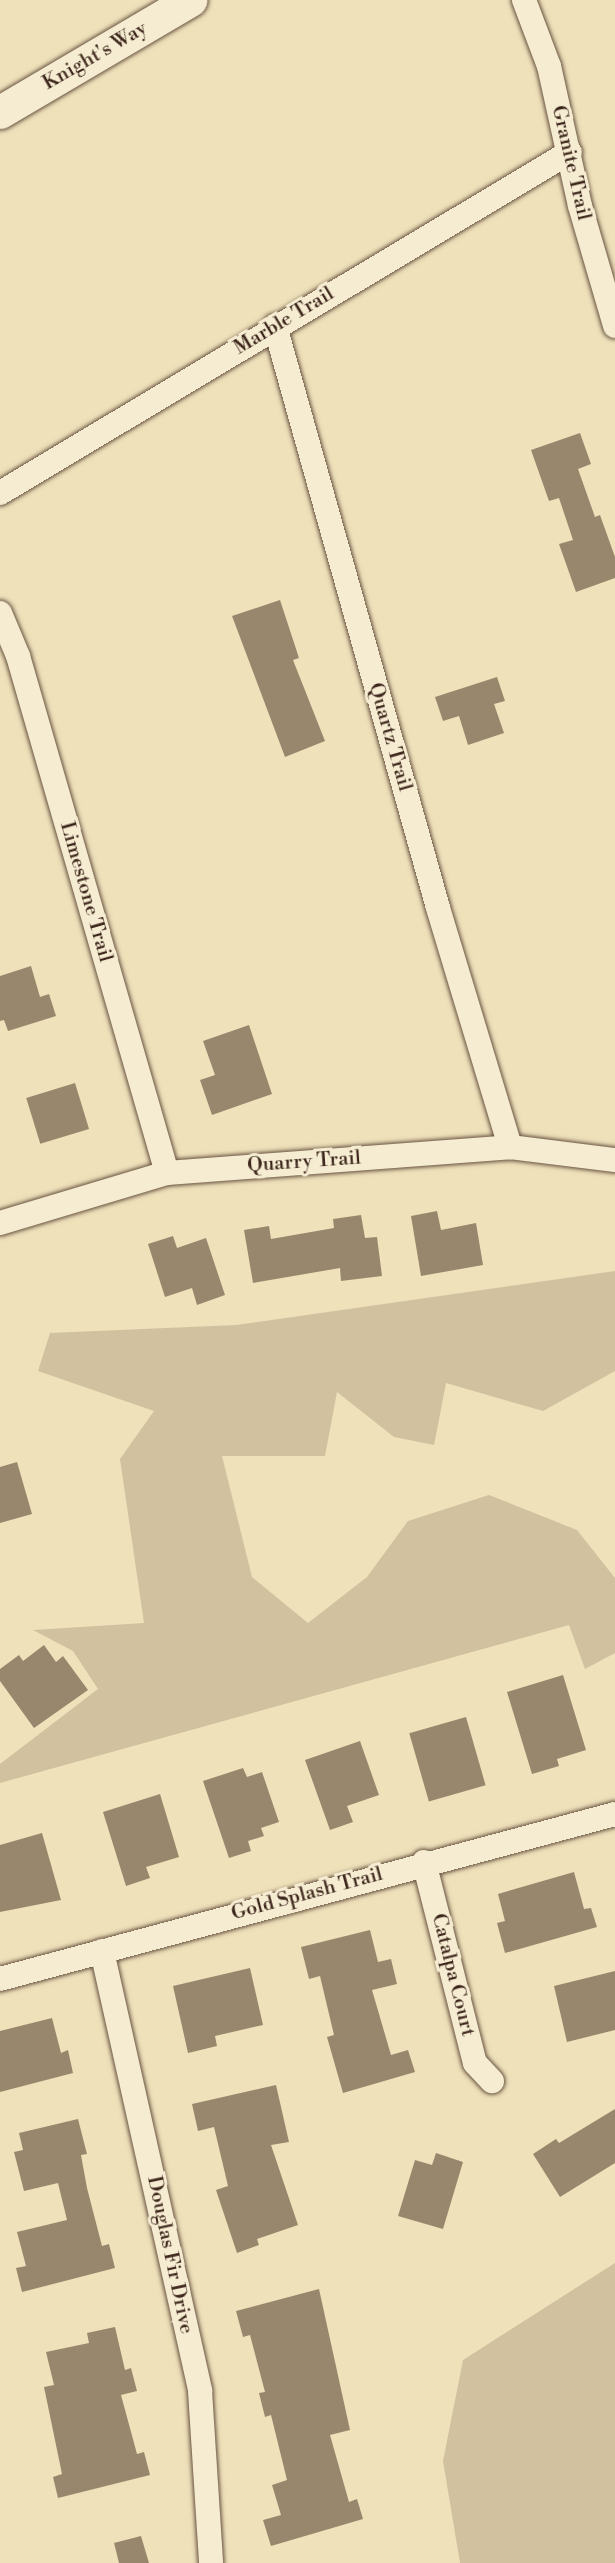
<!DOCTYPE html>
<html>
<head>
<meta charset="utf-8">
<style>
  body { margin:0 }
  #map { position:relative; width:615px; height:2563px; overflow:hidden; background:#efe1ba; font-family:"Libre Bodoni",serif }
  div>[style] { position:absolute }
  .green>* { inset:0; background:#d1c19f }
  .building>* { inset:0; background:#99876d; transform-origin:0 0 }
  .roads { filter:drop-shadow(0 0 2px #695442) drop-shadow(0 0 2px #695442) }
  .minor>* { height:24px; margin:-12px; padding:0 12px; transform-origin:12px; border-radius:12px; background:#f5ecd2 }
  .secondary>* { height:33px; margin:-16.5px; padding:0 16.5px; transform-origin:16.5px; border-radius:16.5px; background:#f5ecd2 }
  span { translate:-50% -50%; white-space:nowrap; text-align:center; line-height:1.15; -webkit-text-stroke:6px #f5ecd2; paint-order:stroke }
  .street-label { font-size:20px; color:#3c251a }
</style>
</head>
<body>
<div id="map">
  <div class="green">
    <i style="clip-path:polygon(615px 1271px,615px 1371px,543px 1411px,446px 1383px,434px 1445px,394px 1437px,337px 1392px,325px 1456px,222px 1456px,252px 1577px,308px 1623px,367px 1577px,408px 1521px,489px 1495px,577px 1530px,615px 1578px,615px 1653px,585px 1669px,569px 1625px,0 1783px,0 1764px,98px 1689px,73px 1651px,33px 1630px,144px 1623px,120px 1459px,154px 1411px,38px 1371px,50px 1333px,236px 1325px)"></i>
    <i style="clip-path:polygon(615px 2263px,615px 2563px,460px 2563px,443px 2461px,463px 2360px)"></i>
  </div>
  <div class="building">
    <i style="clip-path:polygon(580px 433px,591px 464px,578px 469px,595px 517px,600px 515px,615px 557px,615px 578px,576px 592px,559px 544px,573px 540px,559px 498px,549px 501px,531px 450px)"></i>
    <i style="clip-path:polygon(280px 600px,299px 658px,293px 660px,325px 741px,285px 757px,232px 616px)"></i>
    <i style="clip-path:polygon(497px 677px,505px 701px,494px 704px,504px 733px,468px 745px,459px 716px,443px 721px,435px 697px)"></i>
    <i style="clip-path:polygon(31px 966px,40px 997px,49px 994px,56px 1016px,8px 1031px,4px 1020px,0 1021px,0 976px)"></i>
    <i style="clip-path:polygon(249px 1025px,272px 1094px,212px 1115px,200px 1080px,215px 1075px,203px 1041px)"></i>
    <i style="left:75px;top:1083px;width:48px;height:51px;rotate:73deg"></i>
    <i style="clip-path:polygon(437px 1211px,441px 1230px,476px 1223px,483px 1265px,421px 1276px,411px 1216px)"></i>
    <i style="clip-path:polygon(361px 1215px,365px 1238px,377px 1237px,382px 1276px,341px 1281px,340px 1268px,253px 1283px,244px 1230px,269px 1226px,271px 1239px,334px 1228px,333px 1219px)"></i>
    <i style="clip-path:polygon(173px 1236px,177px 1248px,206px 1238px,225px 1295px,197px 1305px,192px 1288px,165px 1297px,148px 1244px)"></i>
    <i style="clip-path:polygon(17px 1462px,32px 1514px,0 1523px,0 1467px)"></i>
    <i style="clip-path:polygon(44px 1645px,56px 1662px,63px 1656px,88px 1690px,34px 1728px,0 1681px,0 1669px,19px 1655px,23px 1661px)"></i>
    <i style="clip-path:polygon(563px 1675px,586px 1750px,557px 1759px,559px 1766px,532px 1774px,507px 1692px)"></i>
    <i style="left:466px;top:1717px;width:71px;height:59px;rotate:74deg"></i>
    <i style="clip-path:polygon(360px 1741px,379px 1795px,347px 1806px,353px 1822px,330px 1830px,305px 1760px)"></i>
    <i style="clip-path:polygon(243px 1768px,247px 1777px,262px 1772px,279px 1822px,261px 1828px,264px 1836px,248px 1841px,251px 1851px,229px 1858px,203px 1781px)"></i>
    <i style="clip-path:polygon(160px 1794px,179px 1857px,146px 1867px,150px 1878px,126px 1886px,103px 1812px)"></i>
    <i style="clip-path:polygon(42px 1833px,61px 1900px,0 1912px,0 1845px)"></i>
    <i style="clip-path:polygon(574px 1872px,584px 1909px,591px 1908px,597px 1927px,505px 1953px,497px 1923px,505px 1921px,498px 1894px)"></i>
    <i style="clip-path:polygon(370px 1930px,378px 1962px,391px 1959px,397px 1984px,372px 1990px,391px 2055px,408px 2050px,415px 2072px,343px 2093px,327px 2037px,334px 2035px,320px 1976px,309px 1979px,301px 1947px)"></i>
    <i style="clip-path:polygon(250px 1968px,263px 2025px,215px 2036px,217px 2046px,188px 2053px,173px 1986px)"></i>
    <i style="clip-path:polygon(615px 1971px,615px 2030px,567px 2042px,554px 1986px)"></i>
    <i style="clip-path:polygon(52px 2018px,61px 2053px,68px 2050px,73px 2073px,0 2092px,0 2031px)"></i>
    <i style="clip-path:polygon(276px 2085px,289px 2142px,271px 2145px,298px 2225px,257px 2239px,259px 2245px,237px 2253px,216px 2190px,228px 2186px,214px 2127px,198px 2131px,192px 2104px)"></i>
    <i style="clip-path:polygon(615px 2109px,615px 2163px,560px 2197px,533px 2154px,556px 2139px,559px 2143px)"></i>
    <i style="clip-path:polygon(78px 2119px,87px 2154px,81px 2155px,87px 2188px,102px 2246px,109px 2244px,115px 2268px,22px 2292px,16px 2268px,26px 2266px,17px 2232px,67px 2220px,58px 2183px,24px 2191px,14px 2152px,23px 2150px,19px 2133px)"></i>
    <i style="clip-path:polygon(436px 2153px,463px 2162px,443px 2229px,398px 2216px,415px 2160px,432px 2165px)"></i>
    <i style="clip-path:polygon(319px 2289px,350px 2430px,330px 2435px,349px 2502px,357px 2499px,363px 2519px,271px 2546px,263px 2520px,281px 2515px,272px 2485px,287px 2480px,271px 2415px,265px 2417px,259px 2393px,265px 2392px,250px 2335px,243px 2337px,236px 2311px)"></i>
    <i style="clip-path:polygon(115px 2327px,125px 2370px,131px 2368px,137px 2391px,121px 2395px,137px 2454px,144px 2452px,150px 2475px,58px 2498px,53px 2477px,62px 2474px,44px 2387px,54px 2385px,46px 2352px,89px 2343px,87px 2333px)"></i>
    <i style="clip-path:polygon(141px 2536px,149px 2563px,119px 2563px,114px 2543px)"></i>
  </div>
  <div class="roads">
    <div class="minor">
      <i style="left:524px;top:0;width:71px;rotate:69.3deg"></i>
      <i style="left:549px;top:66px;width:143px;rotate:77.5deg"></i>
      <i style="left:580px;top:206px;width:125px;rotate:73.7deg"></i>
      <i style="left:275px;top:326px;width:604px;rotate:74.35deg"></i>
      <i style="left:438px;top:908px;width:250px;rotate:73.2deg"></i>
      <i style="left:0;top:493px;width:664px;rotate:-30.89deg"></i>
      <i style="left:0;top:613px;width:47px;rotate:67.3deg"></i>
      <i style="left:18px;top:656px;width:538px;rotate:73.92deg"></i>
      <i style="left:0;top:1223px;width:174px;rotate:-16.7deg"></i>
      <i style="left:167px;top:1173px;width:344px;rotate:-4.3deg"></i>
      <i style="left:510px;top:1147px;width:106px;rotate:7.1deg"></i>
      <i style="left:424px;top:1862px;width:207px;rotate:75.8deg"></i>
      <i style="left:475px;top:2063px;width:25px;rotate:47deg"></i>
      <i style="left:102px;top:1951px;width:451px;rotate:77.4deg"></i>
      <i style="left:200px;top:2391px;width:172px;rotate:86.3deg"></i>
      <i style="left:0;top:1979px;width:637px;rotate:-15.02deg"></i>
    </div>
    <div class="secondary">
      <i style="left:0;top:112px;width:221px;rotate:-30.5deg"></i>
    </div>
  </div>
  <div class="street-label">
    <span style="left:95px;top:56px;rotate:-30deg">Knight's Way</span>
    <span style="left:571px;top:163px;rotate:77deg">Granite Trail</span>
    <span style="left:284px;top:321px;rotate:-31deg">Marble Trail</span>
    <span style="left:390px;top:737px;rotate:74deg">Quartz Trail</span>
    <span style="left:86px;top:892px;rotate:74deg">Limestone Trail</span>
    <span style="left:304px;top:1162px;rotate:-4deg">Quarry Trail</span>
    <span style="left:307px;top:1894px;rotate:-15deg">Gold Splash Trail</span>
    <span style="left:453px;top:1975px;rotate:76deg">Catalpa Court</span>
    <span style="left:170px;top:2255px;rotate:78deg">Douglas Fir Drive</span>
  </div>
</div>
</body>
</html>
